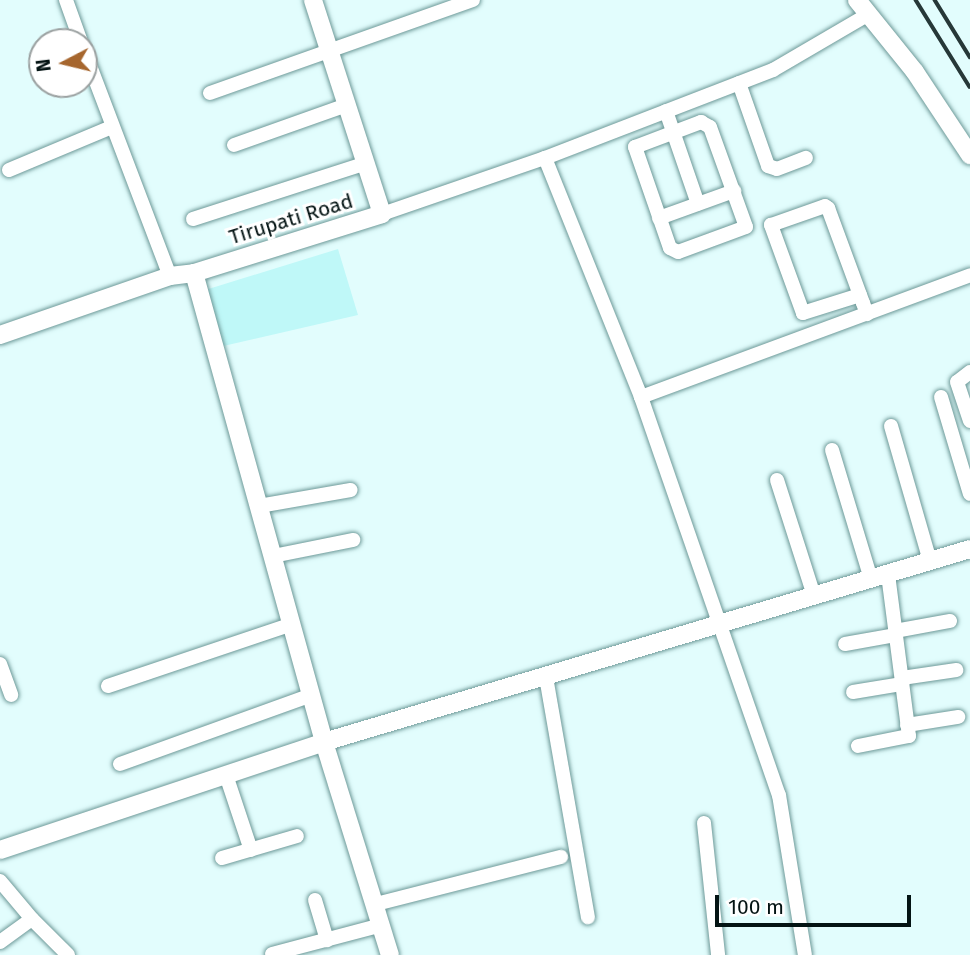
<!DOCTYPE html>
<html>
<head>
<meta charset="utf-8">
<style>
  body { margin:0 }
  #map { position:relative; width:970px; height:955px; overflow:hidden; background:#e2fdfd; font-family:"Fira Sans",sans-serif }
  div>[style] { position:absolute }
  .built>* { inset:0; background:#bff8f8 }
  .roads { filter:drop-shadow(0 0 2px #6d9998) drop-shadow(0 0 2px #6d9998) }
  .minor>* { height:14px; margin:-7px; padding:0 7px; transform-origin:7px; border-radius:7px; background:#fff }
  .tertiary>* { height:18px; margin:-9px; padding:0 9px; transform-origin:9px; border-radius:9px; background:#fff }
  .rail>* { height:3.5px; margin:-1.75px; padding:0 1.75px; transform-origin:1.75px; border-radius:1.75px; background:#263838 }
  span { translate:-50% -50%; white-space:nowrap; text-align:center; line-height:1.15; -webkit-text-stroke:6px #fff; paint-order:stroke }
  .street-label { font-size:21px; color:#041414 }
  .north { position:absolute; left:28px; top:28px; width:70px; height:70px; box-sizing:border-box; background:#fff; border:2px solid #9ba1a1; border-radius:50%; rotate:263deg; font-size:19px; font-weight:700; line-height:28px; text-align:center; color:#041414 }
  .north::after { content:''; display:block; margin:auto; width:24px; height:32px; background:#a6662e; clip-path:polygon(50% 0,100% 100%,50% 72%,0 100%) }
  .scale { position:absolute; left:715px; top:895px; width:196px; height:32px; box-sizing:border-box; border:4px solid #041414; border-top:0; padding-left:9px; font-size:21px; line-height:24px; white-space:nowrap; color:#041414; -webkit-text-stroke:5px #fff; paint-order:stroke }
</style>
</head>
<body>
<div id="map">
  <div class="built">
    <i style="clip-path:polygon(338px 249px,358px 315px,219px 347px,202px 291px)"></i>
  </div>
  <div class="roads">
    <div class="minor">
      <i style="left:66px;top:0;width:45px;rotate:70.3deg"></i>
      <i style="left:84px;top:50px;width:242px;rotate:69.2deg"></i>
      <i style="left:739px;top:83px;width:88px;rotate:70.7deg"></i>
      <i style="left:768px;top:166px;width:9px;rotate:18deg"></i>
      <i style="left:777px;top:169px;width:31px;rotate:-21deg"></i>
      <i style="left:210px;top:93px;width:279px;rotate:-19.5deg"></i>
      <i style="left:666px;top:111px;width:98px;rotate:71deg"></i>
      <i style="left:701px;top:122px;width:10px;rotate:29deg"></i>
      <i style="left:710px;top:127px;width:106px;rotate:70.2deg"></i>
      <i style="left:746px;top:227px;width:72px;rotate:159.8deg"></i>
      <i style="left:678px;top:252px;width:9px;rotate:-153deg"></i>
      <i style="left:670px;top:248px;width:107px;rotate:-109.1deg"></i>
      <i style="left:635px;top:147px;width:71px;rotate:-20.7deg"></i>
      <i style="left:234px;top:145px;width:120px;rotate:-19.5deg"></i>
      <i style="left:545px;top:158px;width:258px;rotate:68.1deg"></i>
      <i style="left:641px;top:397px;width:421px;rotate:70.9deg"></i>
      <i style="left:779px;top:795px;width:162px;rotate:80.8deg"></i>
      <i style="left:9px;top:170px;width:112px;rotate:-22.7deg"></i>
      <i style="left:382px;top:214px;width:172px;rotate:-19deg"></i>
      <i style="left:545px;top:158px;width:244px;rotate:-21.1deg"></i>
      <i style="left:773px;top:70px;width:109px;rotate:-30.3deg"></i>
      <i style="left:659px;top:218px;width:80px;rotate:-19.8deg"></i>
      <i style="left:193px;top:219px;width:182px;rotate:-17.9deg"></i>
      <i style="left:860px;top:295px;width:60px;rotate:162.5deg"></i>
      <i style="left:803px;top:313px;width:94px;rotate:-110deg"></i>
      <i style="left:771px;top:225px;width:57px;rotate:-19.4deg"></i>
      <i style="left:825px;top:206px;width:4px;rotate:34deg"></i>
      <i style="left:828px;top:208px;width:101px;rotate:69.8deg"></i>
      <i style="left:863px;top:303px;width:12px;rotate:70deg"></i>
      <i style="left:970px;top:372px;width:16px;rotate:142deg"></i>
      <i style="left:957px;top:382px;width:41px;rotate:71.6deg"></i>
      <i style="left:641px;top:397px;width:351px;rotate:-20.3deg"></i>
      <i style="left:941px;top:397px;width:101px;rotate:73.4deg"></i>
      <i style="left:891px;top:426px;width:141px;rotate:73.9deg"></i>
      <i style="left:832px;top:450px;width:135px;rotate:73.2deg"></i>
      <i style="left:777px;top:480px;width:122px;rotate:72.3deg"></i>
      <i style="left:259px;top:506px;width:93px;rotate:-9.9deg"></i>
      <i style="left:273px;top:556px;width:82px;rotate:-11.3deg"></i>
      <i style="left:895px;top:631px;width:56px;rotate:-10.3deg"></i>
      <i style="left:845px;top:644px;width:52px;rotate:-10deg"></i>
      <i style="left:0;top:664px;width:33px;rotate:70deg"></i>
      <i style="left:546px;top:677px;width:244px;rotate:80.1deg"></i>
      <i style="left:902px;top:678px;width:55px;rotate:-8.4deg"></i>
      <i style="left:108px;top:686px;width:194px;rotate:-18.6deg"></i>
      <i style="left:853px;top:692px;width:50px;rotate:-9.3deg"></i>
      <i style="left:907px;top:725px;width:52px;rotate:-8.9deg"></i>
      <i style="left:858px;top:746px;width:52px;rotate:-11.1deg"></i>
      <i style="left:909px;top:736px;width:163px;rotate:-97.4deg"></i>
      <i style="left:120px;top:764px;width:204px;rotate:-19.8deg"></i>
      <i style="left:226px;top:775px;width:79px;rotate:71.6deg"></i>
      <i style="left:704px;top:823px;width:133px;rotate:83.9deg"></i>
      <i style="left:222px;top:858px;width:78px;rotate:-16.3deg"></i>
      <i style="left:0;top:881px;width:50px;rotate:49.9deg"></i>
      <i style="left:315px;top:900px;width:42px;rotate:73.3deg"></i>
      <i style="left:376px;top:904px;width:191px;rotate:-14.3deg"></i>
      <i style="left:0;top:942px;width:39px;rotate:-36deg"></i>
      <i style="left:32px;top:919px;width:51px;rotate:45deg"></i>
      <i style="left:272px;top:954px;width:114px;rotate:-14.8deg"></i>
    </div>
    <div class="tertiary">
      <i style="left:857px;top:0;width:92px;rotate:51.1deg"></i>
      <i style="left:915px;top:72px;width:100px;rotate:56.5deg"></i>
      <i style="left:194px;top:273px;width:487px;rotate:74.5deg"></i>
      <i style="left:324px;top:742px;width:223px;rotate:72.8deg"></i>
      <i style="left:0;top:335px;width:180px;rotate:-19.1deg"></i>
      <i style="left:170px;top:276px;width:24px;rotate:-7deg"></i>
      <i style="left:194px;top:273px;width:197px;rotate:-17.4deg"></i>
      <i style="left:382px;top:214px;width:225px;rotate:-107.9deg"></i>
      <i style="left:0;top:850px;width:342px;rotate:-18.4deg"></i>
      <i style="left:324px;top:742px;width:674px;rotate:-16.63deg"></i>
    </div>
  </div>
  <div class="rail">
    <i style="left:916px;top:0;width:102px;rotate:58.2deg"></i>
    <i style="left:935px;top:0;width:67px;rotate:58.4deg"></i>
  </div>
  <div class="street-label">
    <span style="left:291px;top:219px;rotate:-17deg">Tirupati Road</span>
  </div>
  <div class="north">N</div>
  <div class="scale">100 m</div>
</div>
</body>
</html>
